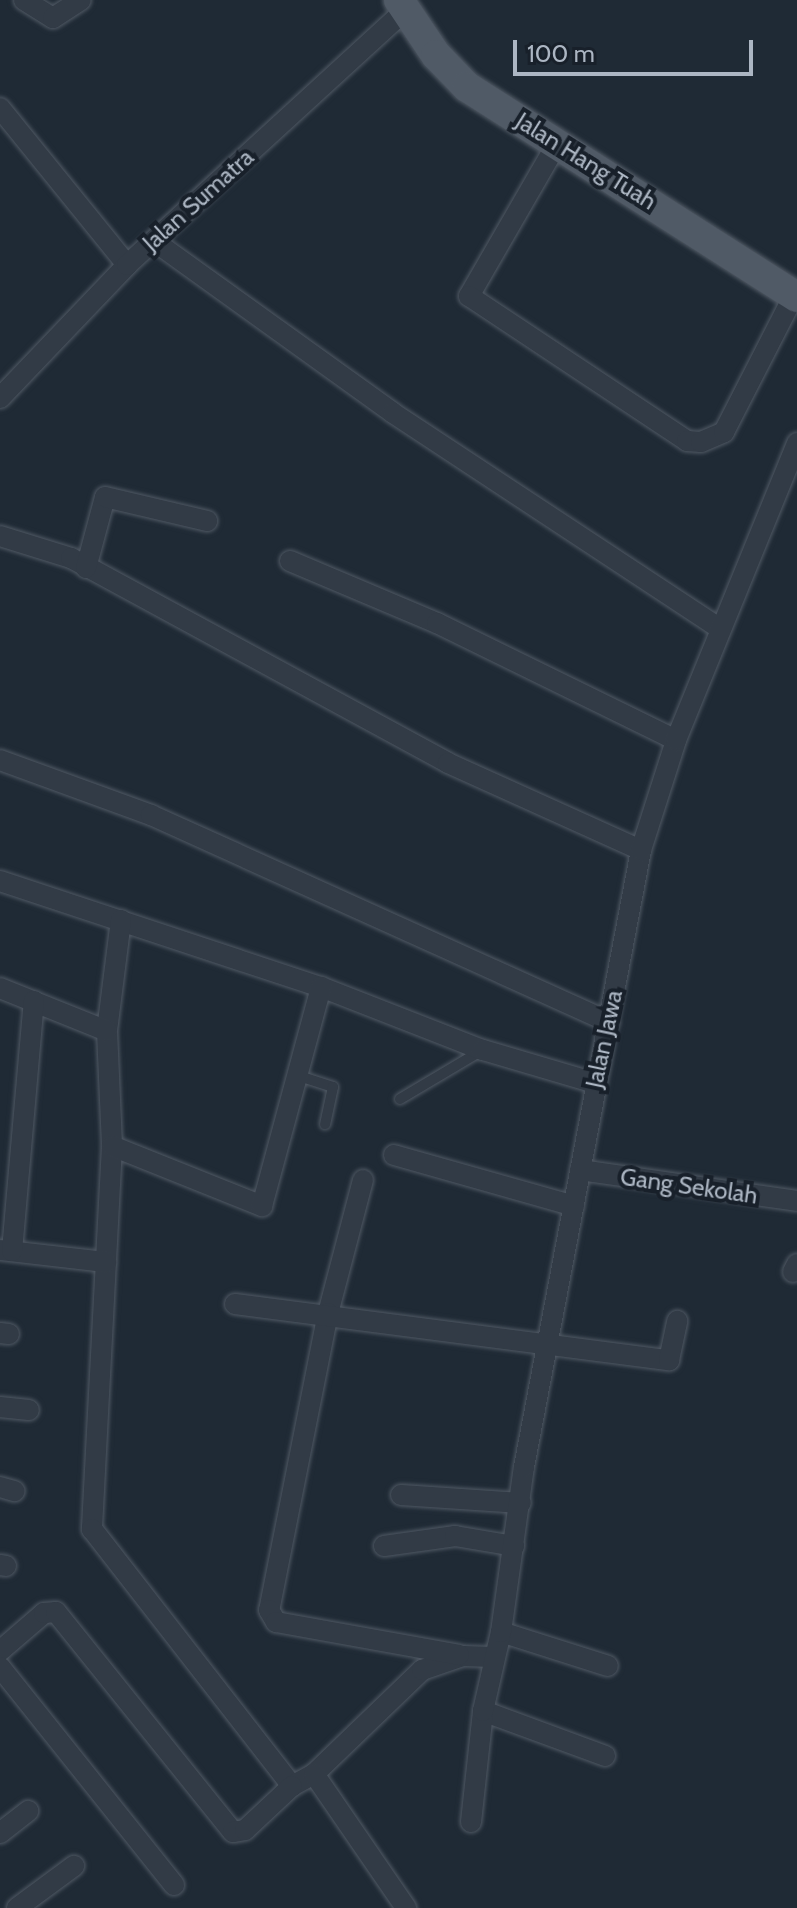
<!DOCTYPE html>
<html>
<head>
<meta charset="utf-8">
<style>
  body { margin:0 }
  #map { position:relative; width:797px; height:1908px; overflow:hidden; background:#1f2a35; font-family:Cabin,sans-serif }
  div>[style] { position:absolute }
  .roads { filter:drop-shadow(0 0 2px #505964) drop-shadow(0 0 2px #505964) }
  .service>* { height:10px; margin:-5px; padding:0 5px; transform-origin:5px; border-radius:5px; background:#323b46 }
  .minor>* { height:20px; margin:-10px; padding:0 10px; transform-origin:10px; border-radius:10px; background:#323b46 }
  .primary>* { height:30px; margin:-15px; padding:0 15px; transform-origin:15px; border-radius:15px; background:#505a66 }
  span { translate:-50% -50%; white-space:nowrap; text-align:center; line-height:1.15; -webkit-text-stroke:8px #18202a; paint-order:stroke }
  .street-label { font-size:24px; color:#acb6c3 }
  .scale { position:absolute; left:513px; top:40px; width:240px; height:36px; box-sizing:border-box; border:4px solid #acb6c3; border-top:0; padding-left:10px; font-size:24px; line-height:28px; white-space:nowrap; color:#acb6c3; -webkit-text-stroke:6px #18202a; paint-order:stroke }
</style>
</head>
<body>
<div id="map">
  <div class="roads">
    <div class="service">
      <i style="left:296px;top:1075px;width:39px;rotate:18deg"></i>
      <i style="left:333px;top:1087px;width:38px;rotate:102deg"></i>
      <i style="left:400px;top:1099px;width:94px;rotate:-30.7deg"></i>
    </div>
    <div class="minor">
      <i style="left:24px;top:0;width:34px;rotate:32deg"></i>
      <i style="left:53px;top:18px;width:33px;rotate:-33deg"></i>
      <i style="left:0;top:108px;width:202px;rotate:51deg"></i>
      <i style="left:558px;top:142px;width:178px;rotate:120deg"></i>
      <i style="left:469px;top:296px;width:262px;rotate:33.6deg"></i>
      <i style="left:687px;top:441px;width:14px;rotate:4deg"></i>
      <i style="left:701px;top:442px;width:25px;rotate:-23deg"></i>
      <i style="left:724px;top:432px;width:154px;rotate:-62.9deg"></i>
      <i style="left:154px;top:241px;width:294px;rotate:35.7deg"></i>
      <i style="left:393px;top:413px;width:391px;rotate:33.4deg"></i>
      <i style="left:0;top:398px;width:184px;rotate:-46.3deg"></i>
      <i style="left:127px;top:265px;width:377px;rotate:-42.5deg"></i>
      <i style="left:0;top:536px;width:74px;rotate:17.2deg"></i>
      <i style="left:71px;top:558px;width:429px;rotate:28.5deg"></i>
      <i style="left:448px;top:763px;width:212px;rotate:24.3deg"></i>
      <i style="left:290px;top:561px;width:160px;rotate:22.9deg"></i>
      <i style="left:437px;top:623px;width:266px;rotate:26.1deg"></i>
      <i style="left:86px;top:568px;width:73px;rotate:-75deg"></i>
      <i style="left:105px;top:497px;width:105px;rotate:13.2deg"></i>
      <i style="left:0;top:760px;width:161px;rotate:20deg"></i>
      <i style="left:151px;top:815px;width:503px;rotate:24.32deg"></i>
      <i style="left:0;top:881px;width:338px;rotate:18.3deg"></i>
      <i style="left:321px;top:987px;width:174px;rotate:21.3deg"></i>
      <i style="left:483px;top:1050px;width:117px;rotate:16.4deg"></i>
      <i style="left:121px;top:920px;width:112px;rotate:97.2deg"></i>
      <i style="left:107px;top:1031px;width:115px;rotate:87.5deg"></i>
      <i style="left:112px;top:1146px;width:384px;rotate:93deg"></i>
      <i style="left:92px;top:1529px;width:326px;rotate:52.1deg"></i>
      <i style="left:292px;top:1786px;width:25px;rotate:-29deg"></i>
      <i style="left:314px;top:1774px;width:150px;rotate:-43.9deg"></i>
      <i style="left:422px;top:1670px;width:43px;rotate:-18.9deg"></i>
      <i style="left:463px;top:1656px;width:30px;rotate:2deg"></i>
      <i style="left:0;top:988px;width:115px;rotate:21.9deg"></i>
      <i style="left:112px;top:1146px;width:162px;rotate:21.8deg"></i>
      <i style="left:262px;top:1206px;width:227px;rotate:-74.9deg"></i>
      <i style="left:394px;top:1155px;width:187px;rotate:15.8deg"></i>
      <i style="left:580px;top:1170px;width:219px;rotate:8.1deg"></i>
      <i style="left:363px;top:1180px;width:138px;rotate:104.7deg"></i>
      <i style="left:328px;top:1313px;width:303px;rotate:101.2deg"></i>
      <i style="left:269px;top:1610px;width:14px;rotate:60deg"></i>
      <i style="left:276px;top:1622px;width:186px;rotate:10.2deg"></i>
      <i style="left:0;top:1250px;width:107px;rotate:6.5deg"></i>
      <i style="left:12px;top:1251px;width:251px;rotate:-85deg"></i>
      <i style="left:793px;top:1272px;width:9px;rotate:-63deg"></i>
      <i style="left:235px;top:1304px;width:438px;rotate:7.4deg"></i>
      <i style="left:669px;top:1360px;width:40px;rotate:-78deg"></i>
      <i style="left:0;top:1333px;width:9px;rotate:6deg"></i>
      <i style="left:0;top:1407px;width:29px;rotate:6deg"></i>
      <i style="left:0;top:1487px;width:15px;rotate:16deg"></i>
      <i style="left:401px;top:1495px;width:120px;rotate:3.8deg"></i>
      <i style="left:384px;top:1546px;width:72px;rotate:-8deg"></i>
      <i style="left:455px;top:1536px;width:60px;rotate:9.6deg"></i>
      <i style="left:0;top:1565px;width:6px;rotate:9deg"></i>
      <i style="left:501px;top:1632px;width:112px;rotate:17.6deg"></i>
      <i style="left:0;top:1651px;width:58px;rotate:-40.8deg"></i>
      <i style="left:44px;top:1613px;width:12px;rotate:-5deg"></i>
      <i style="left:56px;top:1612px;width:282px;rotate:51.2deg"></i>
      <i style="left:233px;top:1832px;width:12px;rotate:-9deg"></i>
      <i style="left:245px;top:1830px;width:64px;rotate:-43.1deg"></i>
      <i style="left:0;top:1667px;width:279px;rotate:51.4deg"></i>
      <i style="left:483px;top:1711px;width:130px;rotate:20.2deg"></i>
      <i style="left:314px;top:1774px;width:163px;rotate:55.5deg"></i>
      <i style="left:471px;top:1822px;width:112px;rotate:-83.8deg"></i>
      <i style="left:483px;top:1711px;width:81px;rotate:-77.2deg"></i>
      <i style="left:501px;top:1632px;width:167px;rotate:-82.1deg"></i>
      <i style="left:524px;top:1467px;width:628px;rotate:-79.26deg"></i>
      <i style="left:641px;top:850px;width:115px;rotate:-72.3deg"></i>
      <i style="left:676px;top:740px;width:321px;rotate:-67.8deg"></i>
      <i style="left:0;top:1833px;width:36px;rotate:-38deg"></i>
      <i style="left:17px;top:1908px;width:71px;rotate:-36.4deg"></i>
    </div>
    <div class="primary">
      <i style="left:399px;top:0;width:66px;rotate:56.1deg"></i>
      <i style="left:436px;top:55px;width:45px;rotate:45.9deg"></i>
      <i style="left:467px;top:87px;width:391px;rotate:32.5deg"></i>
    </div>
  </div>
  <div class="street-label">
    <span style="left:586px;top:161px;rotate:32deg">Jalan Hang Tuah</span>
    <span style="left:198px;top:200px;rotate:-42deg">Jalan Sumatra</span>
    <span style="left:604px;top:1039px;rotate:-78deg">Jalan Jawa</span>
    <span style="left:689px;top:1186px;rotate:8deg">Gang Sekolah</span>
  </div>
  <div class="scale">100 m</div>
</div>
</body>
</html>
